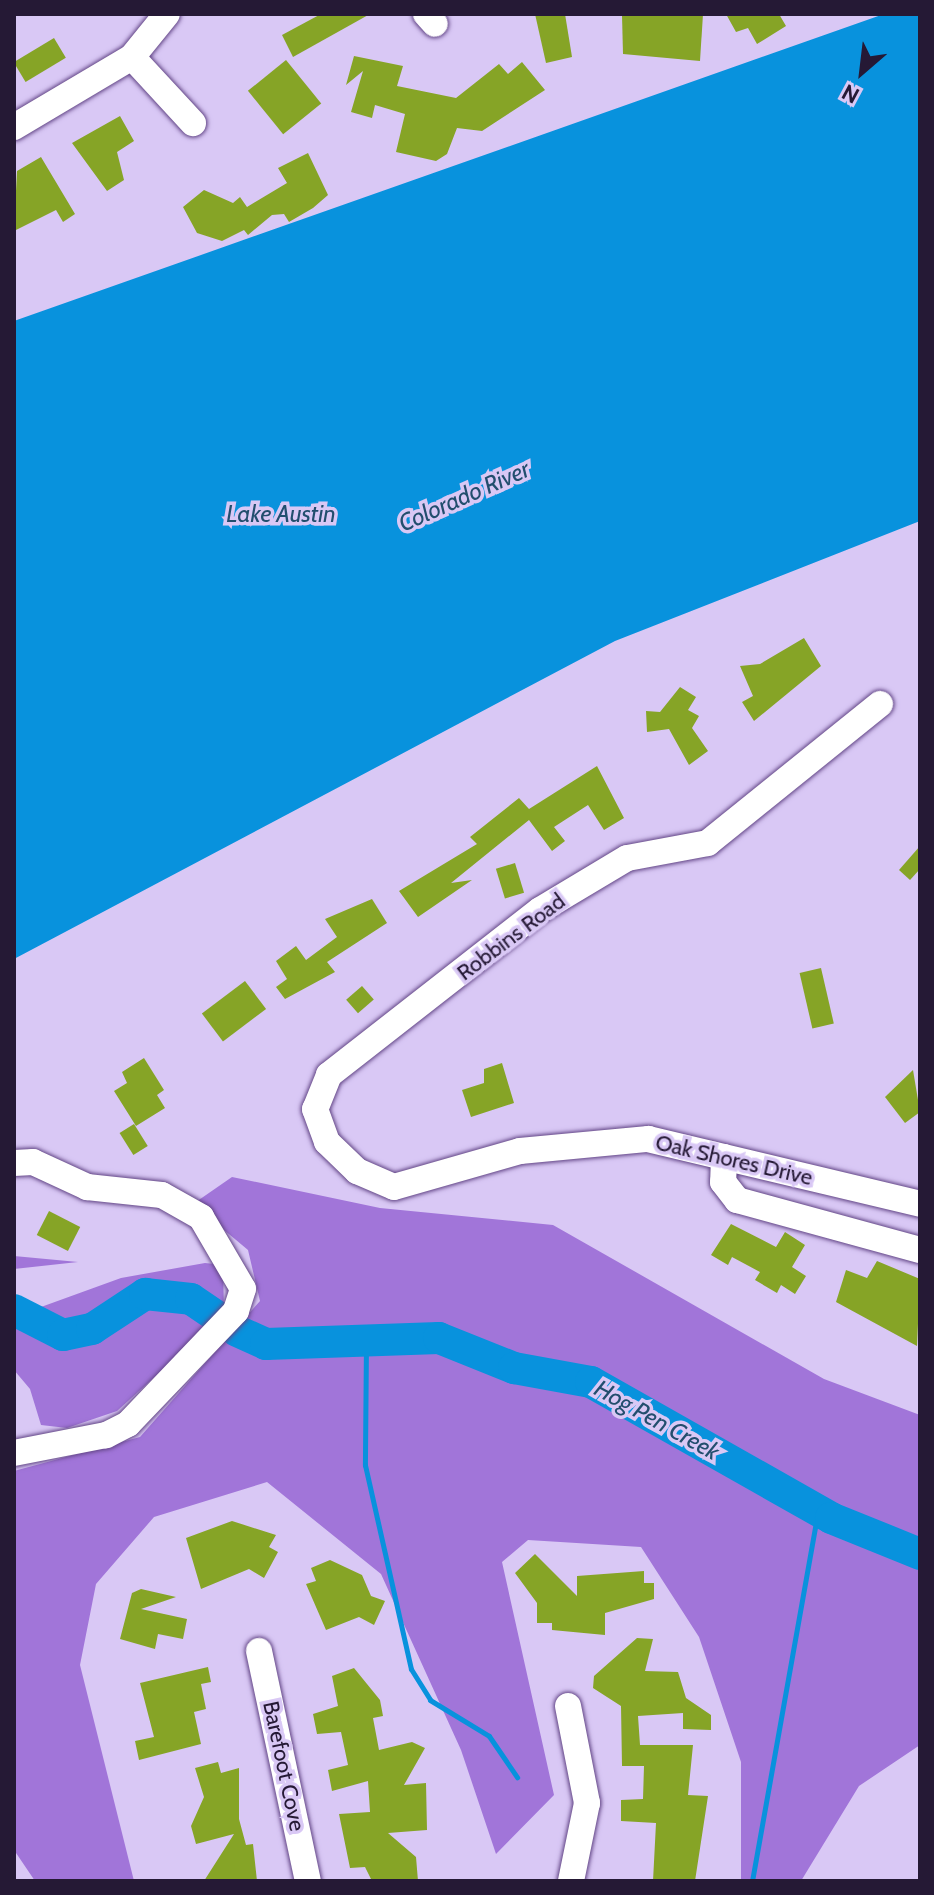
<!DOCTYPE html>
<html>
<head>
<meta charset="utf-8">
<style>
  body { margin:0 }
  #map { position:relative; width:934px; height:1895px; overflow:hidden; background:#d9c8f5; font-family:Cabin,sans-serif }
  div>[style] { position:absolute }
  .forest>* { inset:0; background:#a175d9 }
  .water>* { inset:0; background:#0892dd }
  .stream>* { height:5px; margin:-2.5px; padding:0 2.5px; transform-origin:2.5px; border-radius:2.5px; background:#0892dd }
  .river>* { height:32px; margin:-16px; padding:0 16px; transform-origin:16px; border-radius:16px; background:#0892dd }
  .building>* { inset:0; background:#86a426; transform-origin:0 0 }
  .roads { filter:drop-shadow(0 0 2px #624586) drop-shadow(0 0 2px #624586) }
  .minor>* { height:26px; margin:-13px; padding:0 13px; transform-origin:13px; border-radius:13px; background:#fff }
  span { translate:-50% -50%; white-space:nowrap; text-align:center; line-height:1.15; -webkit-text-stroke:7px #d9c8f5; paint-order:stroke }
  .street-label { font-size:22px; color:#251935 }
  .water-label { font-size:24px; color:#224e6e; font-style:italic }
  .frame { position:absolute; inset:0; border:16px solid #251935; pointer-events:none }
  .north { position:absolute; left:822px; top:32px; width:80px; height:80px; -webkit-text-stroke:6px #d9c8f5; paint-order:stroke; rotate:208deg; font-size:22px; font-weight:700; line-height:32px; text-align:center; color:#251935 }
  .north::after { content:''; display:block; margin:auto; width:28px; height:36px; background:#251935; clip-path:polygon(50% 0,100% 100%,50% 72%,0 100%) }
</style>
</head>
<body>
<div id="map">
  <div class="forest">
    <i style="clip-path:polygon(232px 1177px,380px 1208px,553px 1225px,824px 1379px,920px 1415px,920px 1745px,859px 1786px,801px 1881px,741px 1881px,741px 1762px,699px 1637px,641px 1547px,528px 1540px,502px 1562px,554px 1795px,496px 1854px,461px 1750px,381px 1574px,267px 1482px,154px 1517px,96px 1584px,80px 1665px,134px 1881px,35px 1881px,14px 1850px,14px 1471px,140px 1437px,260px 1301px,248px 1250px,193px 1204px)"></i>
    <i style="clip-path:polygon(14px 1256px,78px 1262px,14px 1269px)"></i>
    <i style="clip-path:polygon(205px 1263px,223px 1265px,224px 1314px,117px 1411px,67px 1428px,41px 1425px,30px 1389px,14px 1370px,14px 1305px,41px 1307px,121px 1278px)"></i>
  </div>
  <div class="water">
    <i style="clip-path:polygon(884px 14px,920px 14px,920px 521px,615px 641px,14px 959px,14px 321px)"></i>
  </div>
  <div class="stream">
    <i style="left:366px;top:1341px;width:124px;rotate:90.5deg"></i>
    <i style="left:365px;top:1465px;width:209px;rotate:77.3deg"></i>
    <i style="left:411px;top:1669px;width:36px;rotate:58deg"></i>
    <i style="left:430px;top:1700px;width:69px;rotate:31.4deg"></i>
    <i style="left:489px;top:1736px;width:50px;rotate:55.7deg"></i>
    <i style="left:752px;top:1881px;width:376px;rotate:-79.9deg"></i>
  </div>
  <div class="river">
    <i style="left:14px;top:1310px;width:55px;rotate:27deg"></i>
    <i style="left:63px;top:1335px;width:30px;rotate:-12deg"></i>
    <i style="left:92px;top:1329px;width:64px;rotate:-33.4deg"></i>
    <i style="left:145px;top:1294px;width:46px;rotate:6.2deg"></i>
    <i style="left:191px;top:1299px;width:32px;rotate:34deg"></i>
    <i style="left:237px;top:1331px;width:32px;rotate:24deg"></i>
    <i style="left:266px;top:1344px;width:173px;rotate:-2deg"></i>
    <i style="left:439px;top:1338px;width:81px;rotate:21.8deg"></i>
    <i style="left:514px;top:1368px;width:78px;rotate:10.3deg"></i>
    <i style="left:591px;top:1382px;width:276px;rotate:29.5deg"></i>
    <i style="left:831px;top:1518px;width:96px;rotate:22deg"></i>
  </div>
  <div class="building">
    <i style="clip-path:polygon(321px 14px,370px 14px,293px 57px,282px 35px)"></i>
    <i style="clip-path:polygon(535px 14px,565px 14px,572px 57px,546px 63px)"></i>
    <i style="clip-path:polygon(703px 14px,700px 61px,623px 54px,622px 15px)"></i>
    <i style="clip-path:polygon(726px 14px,779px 14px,786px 26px,757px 44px,748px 28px,736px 32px)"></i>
    <i style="left:54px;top:38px;width:23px;height:47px;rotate:59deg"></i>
    <i style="clip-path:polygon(354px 56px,403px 66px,397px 86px,456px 98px,499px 64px,508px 74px,522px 62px,545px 90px,482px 131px,457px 128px,447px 154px,436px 161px,396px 152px,405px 114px,375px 105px,372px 118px,351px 112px,363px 71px,346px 85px)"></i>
    <i style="left:286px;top:60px;width:56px;height:49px;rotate:51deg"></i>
    <i style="clip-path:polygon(120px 116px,134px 141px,117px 152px,124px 180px,107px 191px,72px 143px)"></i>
    <i style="clip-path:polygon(308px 153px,328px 195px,313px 208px,289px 222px,284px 214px,272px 215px,248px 235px,244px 230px,222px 241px,197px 233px,183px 207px,204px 190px,233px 203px,240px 197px,247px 207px,287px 183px,278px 168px)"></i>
    <i style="clip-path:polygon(41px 157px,75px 214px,63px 222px,56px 210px,14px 231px,17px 171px)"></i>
    <i style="clip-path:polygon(804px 638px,821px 666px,754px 721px,742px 702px,753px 696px,740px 666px,760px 664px)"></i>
    <i style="clip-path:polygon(680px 687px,696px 697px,688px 710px,699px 716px,692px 728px,708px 751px,689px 765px,669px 729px,647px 732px,646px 711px,660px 712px)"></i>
    <i style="clip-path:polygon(597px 766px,624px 818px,604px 830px,588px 805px,554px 827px,565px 841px,552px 851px,529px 820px,451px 883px,472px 880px,418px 917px,399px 891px,477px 844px,470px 837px,519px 798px,529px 809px)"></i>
    <i style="clip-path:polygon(920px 846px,920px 869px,910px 880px,899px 870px)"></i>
    <i style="left:515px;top:863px;width:31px;height:20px;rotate:73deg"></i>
    <i style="clip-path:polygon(372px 899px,387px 923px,327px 962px,335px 972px,285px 999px,276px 987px,287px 979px,276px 961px,296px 946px,306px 960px,337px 937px,325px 919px)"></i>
    <i style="left:821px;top:968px;width:57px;height:22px;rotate:77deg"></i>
    <i style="left:245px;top:981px;width:35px;height:54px;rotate:53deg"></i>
    <i style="left:362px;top:986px;width:18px;height:21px;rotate:49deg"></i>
    <i style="clip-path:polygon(144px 1058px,164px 1090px,157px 1095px,165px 1108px,136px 1126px,114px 1091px,127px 1083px,122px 1072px)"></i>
    <i style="clip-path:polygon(502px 1063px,514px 1103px,471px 1117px,462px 1090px,484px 1083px,484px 1069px)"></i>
    <i style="clip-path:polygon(913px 1070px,920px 1112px,905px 1123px,885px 1097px)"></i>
    <i style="left:134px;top:1124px;width:26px;height:17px;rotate:58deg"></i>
    <i style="left:49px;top:1211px;width:35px;height:27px;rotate:27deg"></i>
    <i style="clip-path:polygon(731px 1224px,776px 1247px,785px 1232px,805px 1245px,792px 1267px,806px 1276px,795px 1294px,781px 1285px,777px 1293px,755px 1280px,760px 1272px,732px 1257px,728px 1265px,711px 1255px)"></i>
    <i style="clip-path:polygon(877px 1261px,920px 1279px,917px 1346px,836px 1302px,846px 1270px,867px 1278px)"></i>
    <i style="clip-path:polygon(232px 1521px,276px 1535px,269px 1547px,278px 1552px,264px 1578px,249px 1569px,201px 1589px,186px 1538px)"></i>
    <i style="clip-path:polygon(535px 1554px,577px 1596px,577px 1576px,644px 1571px,644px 1583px,654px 1583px,654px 1599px,605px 1613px,605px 1635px,552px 1630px,552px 1623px,537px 1623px,537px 1603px,515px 1573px)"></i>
    <i style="clip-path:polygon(330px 1560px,362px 1575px,371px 1596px,385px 1601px,374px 1625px,359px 1617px,326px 1630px,306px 1584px,316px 1581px,311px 1568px)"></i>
    <i style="clip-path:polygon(141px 1589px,176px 1597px,141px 1609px,187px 1619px,183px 1639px,158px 1634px,155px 1649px,120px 1639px,132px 1593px)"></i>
    <i style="clip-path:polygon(637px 1638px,653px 1639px,645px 1671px,678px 1672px,686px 1698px,711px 1715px,711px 1730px,683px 1729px,683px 1713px,638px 1716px,640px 1745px,693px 1745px,688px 1795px,708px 1796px,695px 1881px,653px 1881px,656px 1823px,621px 1821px,621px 1800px,643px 1799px,644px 1766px,622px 1766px,621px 1706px,593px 1688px,594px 1676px)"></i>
    <i style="clip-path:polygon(208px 1667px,211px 1682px,201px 1684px,206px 1709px,194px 1712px,201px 1744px,139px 1760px,135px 1741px,154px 1737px,140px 1683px)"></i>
    <i style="clip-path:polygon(354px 1668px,380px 1700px,383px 1716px,373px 1718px,379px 1750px,412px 1742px,425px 1748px,404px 1785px,426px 1783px,427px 1830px,388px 1833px,416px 1857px,418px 1881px,372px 1881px,365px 1867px,350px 1868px,339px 1814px,370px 1812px,368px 1781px,332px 1791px,328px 1770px,348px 1765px,341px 1732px,317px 1734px,313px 1714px,338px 1706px,332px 1676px)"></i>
    <i style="clip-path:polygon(218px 1762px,221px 1773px,239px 1768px,239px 1819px,246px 1845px,253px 1844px,257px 1881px,204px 1881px,234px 1834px,196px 1844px,191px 1826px,204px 1797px,195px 1768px)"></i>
  </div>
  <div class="roads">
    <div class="minor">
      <i style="left:426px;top:14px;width:13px;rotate:48deg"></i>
      <i style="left:132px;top:57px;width:90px;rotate:47.3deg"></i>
      <i style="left:14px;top:127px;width:137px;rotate:-30.7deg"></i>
      <i style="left:132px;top:57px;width:55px;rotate:-50.9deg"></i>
      <i style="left:880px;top:704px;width:221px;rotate:141.1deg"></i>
      <i style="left:708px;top:843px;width:82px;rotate:169.5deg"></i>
      <i style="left:627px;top:858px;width:101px;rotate:149.1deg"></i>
      <i style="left:540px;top:910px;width:268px;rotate:142deg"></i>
      <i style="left:329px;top:1075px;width:37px;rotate:112deg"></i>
      <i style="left:315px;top:1109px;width:35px;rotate:70deg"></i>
      <i style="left:327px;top:1142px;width:42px;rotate:44deg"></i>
      <i style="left:357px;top:1171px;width:40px;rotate:23.4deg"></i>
      <i style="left:394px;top:1187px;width:131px;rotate:-15.9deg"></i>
      <i style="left:520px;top:1151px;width:129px;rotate:-5.4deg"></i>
      <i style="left:648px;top:1139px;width:280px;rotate:13.4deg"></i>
      <i style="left:724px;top:1157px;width:25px;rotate:92deg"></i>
      <i style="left:723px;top:1182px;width:23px;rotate:52deg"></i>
      <i style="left:737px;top:1200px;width:190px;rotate:15.3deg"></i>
      <i style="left:14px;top:1163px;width:19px;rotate:-3deg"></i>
      <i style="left:33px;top:1162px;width:60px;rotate:24.8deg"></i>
      <i style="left:87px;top:1187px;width:75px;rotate:6.1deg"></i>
      <i style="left:162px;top:1195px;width:45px;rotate:29.4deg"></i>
      <i style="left:201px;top:1217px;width:83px;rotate:59.7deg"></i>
      <i style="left:243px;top:1289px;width:23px;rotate:108deg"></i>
      <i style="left:236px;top:1311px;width:156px;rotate:133.7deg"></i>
      <i style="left:128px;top:1424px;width:25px;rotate:153deg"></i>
      <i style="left:106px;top:1435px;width:94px;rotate:168.9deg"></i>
      <i style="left:259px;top:1651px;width:235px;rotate:78deg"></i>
      <i style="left:568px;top:1706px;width:99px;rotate:78.9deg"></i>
      <i style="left:587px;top:1803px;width:80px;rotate:101.6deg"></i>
    </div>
  </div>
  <div class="street-label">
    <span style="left:511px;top:937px;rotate:-37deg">Robbins Road</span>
    <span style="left:734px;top:1160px;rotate:13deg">Oak Shores Drive</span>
    <span style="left:284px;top:1766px;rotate:78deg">Barefoot Cove</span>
  </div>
  <div class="water-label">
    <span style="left:464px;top:496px;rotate:-24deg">Colorado River</span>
    <span style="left:281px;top:514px">Lake Austin</span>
    <span style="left:657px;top:1420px;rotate:29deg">Hog Pen Creek</span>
  </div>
  <div class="frame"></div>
  <div class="north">N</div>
</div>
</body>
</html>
